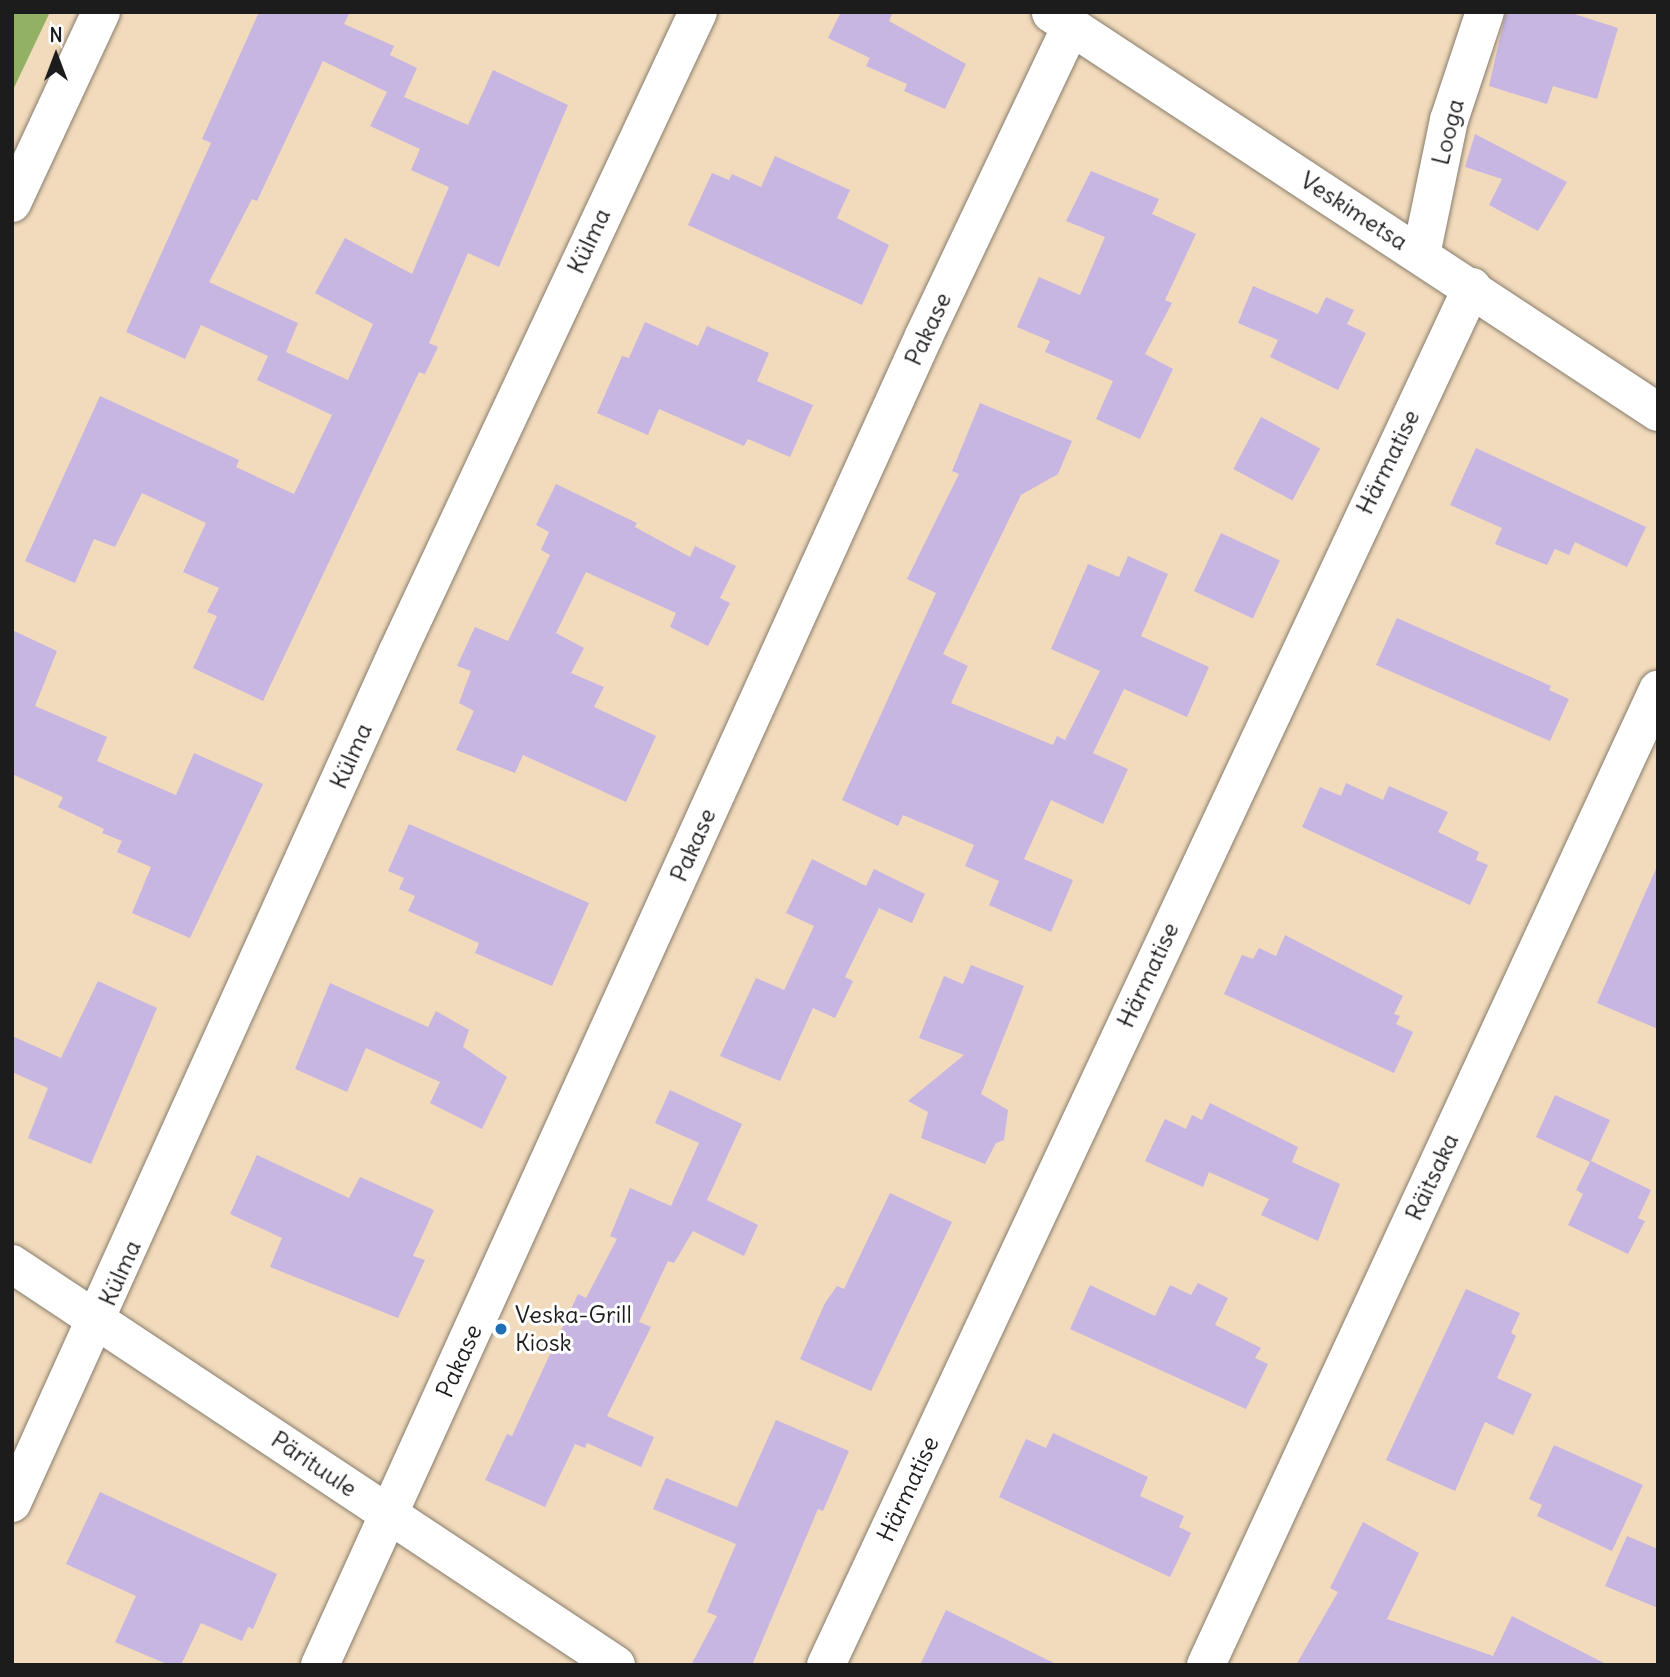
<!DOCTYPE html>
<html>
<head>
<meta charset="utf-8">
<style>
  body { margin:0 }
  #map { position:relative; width:1670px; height:1677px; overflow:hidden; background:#f2dbbc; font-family:Delius,sans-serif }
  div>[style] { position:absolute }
  .forest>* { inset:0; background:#92b164 }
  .building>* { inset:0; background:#c7b5e2; transform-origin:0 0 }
  .roads { filter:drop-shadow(0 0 2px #877c6c) drop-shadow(0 0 2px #877c6c) }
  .street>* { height:38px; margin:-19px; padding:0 19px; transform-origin:19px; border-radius:19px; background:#fff }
  .dots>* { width:19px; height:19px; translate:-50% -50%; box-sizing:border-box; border:4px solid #fff; border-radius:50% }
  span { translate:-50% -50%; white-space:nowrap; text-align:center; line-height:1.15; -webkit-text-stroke:6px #fff; paint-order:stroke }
  .street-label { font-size:24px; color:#1c1c1c }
  .poi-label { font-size:24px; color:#1c1c1c }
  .left { translate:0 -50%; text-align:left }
  .frame { position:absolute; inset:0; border:14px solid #1c1c1c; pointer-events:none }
  .north { position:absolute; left:21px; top:21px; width:70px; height:70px; -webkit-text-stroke:5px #fff; paint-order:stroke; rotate:0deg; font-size:19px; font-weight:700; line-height:28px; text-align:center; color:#1c1c1c }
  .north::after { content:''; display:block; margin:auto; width:24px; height:32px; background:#1c1c1c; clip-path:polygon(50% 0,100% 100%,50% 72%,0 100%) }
</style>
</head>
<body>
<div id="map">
  <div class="forest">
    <i style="clip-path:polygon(12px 12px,50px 12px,12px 92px)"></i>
  </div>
  <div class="building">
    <i style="clip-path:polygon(evenodd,259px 12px,350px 12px,344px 24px,394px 46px,390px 55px,417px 68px,404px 97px,468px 125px,493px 70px,568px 105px,499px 267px,468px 253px,429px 343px,438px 347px,425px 374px,419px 372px,263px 701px,193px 668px,217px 616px,207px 612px,219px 588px,183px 572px,206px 523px,142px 493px,115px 547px,94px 539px,75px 583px,25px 561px,100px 396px,239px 460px,236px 467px,294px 494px,332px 415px,257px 380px,268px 356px,201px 325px,185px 359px,126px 332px,211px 143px,202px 139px,259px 12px,323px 61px,387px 92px,370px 126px,420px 149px,411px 170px,449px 187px,412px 274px,345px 238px,315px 293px,373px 324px,348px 380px,286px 352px,298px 323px,209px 282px,252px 199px,257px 201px,323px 61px)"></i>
    <i style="clip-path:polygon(841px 12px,893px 12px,889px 21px,966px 64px,945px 109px,904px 91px,907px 84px,866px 66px,870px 58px,828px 38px)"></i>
    <i style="clip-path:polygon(1506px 12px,1568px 12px,1618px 28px,1597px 99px,1553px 86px,1547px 104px,1489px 86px)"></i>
    <i style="clip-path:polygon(1475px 134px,1567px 182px,1538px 231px,1489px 205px,1502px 179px,1465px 167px)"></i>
    <i style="clip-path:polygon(775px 156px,850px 190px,837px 218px,889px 245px,862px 305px,688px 225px,712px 173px,729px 180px,732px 174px,761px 187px)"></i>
    <i style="clip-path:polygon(1091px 171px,1159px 199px,1152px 214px,1196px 234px,1165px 300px,1172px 303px,1145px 354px,1173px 369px,1140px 439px,1096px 419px,1113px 381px,1045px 352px,1050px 341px,1017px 327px,1039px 277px,1080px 295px,1105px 237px,1066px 221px)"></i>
    <i style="clip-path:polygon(1253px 286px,1318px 314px,1326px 297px,1354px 310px,1347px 324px,1366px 333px,1338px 390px,1270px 357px,1278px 340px,1238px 323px)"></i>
    <i style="clip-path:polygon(645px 322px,698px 346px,707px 326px,769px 353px,757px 381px,813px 405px,790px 457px,748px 439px,744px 446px,659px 409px,648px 435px,597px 413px,622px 356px,629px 358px)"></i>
    <i style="clip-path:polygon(980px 403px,1072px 441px,1058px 474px,1021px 495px,943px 654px,968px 666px,951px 703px,1053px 745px,1057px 736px,1065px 740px,1100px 671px,1051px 649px,1088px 564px,1119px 577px,1128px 556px,1168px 574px,1141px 636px,1209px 667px,1187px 717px,1124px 689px,1093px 753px,1128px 769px,1103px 824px,1051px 800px,1024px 859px,1073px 880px,1051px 932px,989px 905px,999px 881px,965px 866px,974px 845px,903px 815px,898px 826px,842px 800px,936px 593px,907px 579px,959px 474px,952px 471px)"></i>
    <i style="left:1261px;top:417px;width:67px;height:59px;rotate:28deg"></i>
    <i style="clip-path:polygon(1476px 448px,1646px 527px,1627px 567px,1575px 542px,1569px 555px,1555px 549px,1547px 565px,1495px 544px,1502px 528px,1450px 505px)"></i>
    <i style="clip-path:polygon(556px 484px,637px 523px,635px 527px,690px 557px,695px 546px,736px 566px,720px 598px,730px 603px,708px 646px,670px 627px,676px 613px,586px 572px,556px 633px,584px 648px,571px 673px,604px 687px,594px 707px,656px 736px,626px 802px,523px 755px,515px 773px,456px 750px,474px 711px,459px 703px,471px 671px,457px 666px,475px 627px,508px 641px,550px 555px,541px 550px,549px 532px,536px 525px)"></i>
    <i style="left:1221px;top:533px;width:65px;height:64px;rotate:25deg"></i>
    <i style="clip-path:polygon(1397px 618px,1551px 686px,1549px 690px,1569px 699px,1550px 741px,1376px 665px)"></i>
    <i style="clip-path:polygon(12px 630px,57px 651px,35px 706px,107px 737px,97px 761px,176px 795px,194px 753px,263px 784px,190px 938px,132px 913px,151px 867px,117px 852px,122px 841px,102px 833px,104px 829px,58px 807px,63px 797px,12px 774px)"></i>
    <i style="clip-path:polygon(1346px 783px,1383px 800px,1389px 786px,1448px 812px,1438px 832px,1479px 852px,1476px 860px,1488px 865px,1470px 905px,1302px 827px,1320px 787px,1341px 796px)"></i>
    <i style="clip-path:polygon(409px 824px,589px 903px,552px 986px,475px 953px,479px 943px,408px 911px,415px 896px,399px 889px,404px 878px,388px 871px)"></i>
    <i style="clip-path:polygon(812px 859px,866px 886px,874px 869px,925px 894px,912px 923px,879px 908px,845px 977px,853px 981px,835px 1018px,813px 1008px,780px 1081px,720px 1056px,756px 978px,784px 990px,814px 926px,786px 913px)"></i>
    <i style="clip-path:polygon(1658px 864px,1658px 1029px,1597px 1003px)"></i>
    <i style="clip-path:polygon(1285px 935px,1403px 996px,1394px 1014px,1400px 1016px,1396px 1024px,1413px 1032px,1394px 1073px,1224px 994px,1242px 955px,1253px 959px,1259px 948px,1276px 956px)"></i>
    <i style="clip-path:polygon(971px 965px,1024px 986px,981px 1094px,1008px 1110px,1004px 1140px,996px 1143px,985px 1164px,921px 1138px,928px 1112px,908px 1101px,964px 1055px,919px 1038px,944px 976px,963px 984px)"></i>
    <i style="clip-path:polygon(98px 981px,157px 1008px,91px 1164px,28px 1138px,48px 1088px,12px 1072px,12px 1036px,61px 1058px)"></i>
    <i style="clip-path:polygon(330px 983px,428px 1027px,436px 1011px,469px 1030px,463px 1047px,507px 1077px,482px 1129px,430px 1103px,440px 1082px,366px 1048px,347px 1092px,295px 1069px)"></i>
    <i style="clip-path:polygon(670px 1090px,742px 1124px,707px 1200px,758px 1225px,744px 1256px,693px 1231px,674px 1263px,668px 1261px,639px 1322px,651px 1327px,607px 1416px,654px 1437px,641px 1467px,587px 1443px,585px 1448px,575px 1444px,545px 1507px,485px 1480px,507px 1434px,512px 1436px,578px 1294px,586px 1298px,617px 1239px,610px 1236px,630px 1188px,671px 1206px,699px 1143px,655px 1123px)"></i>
    <i style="clip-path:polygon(1555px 1095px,1610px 1120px,1591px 1161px,1651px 1190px,1638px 1218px,1645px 1221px,1628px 1254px,1568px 1225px,1583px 1194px,1576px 1190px,1590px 1162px,1536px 1137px)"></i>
    <i style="clip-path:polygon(1210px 1103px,1298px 1147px,1292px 1162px,1340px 1184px,1318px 1241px,1261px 1215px,1269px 1199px,1209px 1172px,1203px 1187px,1145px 1161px,1165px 1119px,1186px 1129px,1192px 1115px,1202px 1120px)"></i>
    <i style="clip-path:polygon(257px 1155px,349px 1198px,360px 1177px,434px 1210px,413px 1256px,425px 1260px,398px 1318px,270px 1267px,282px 1238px,230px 1214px)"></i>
    <i style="clip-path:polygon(890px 1193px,952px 1222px,871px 1391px,800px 1359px,825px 1303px,837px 1286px,844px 1289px)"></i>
    <i style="clip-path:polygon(1198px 1283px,1228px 1298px,1215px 1325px,1261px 1348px,1255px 1358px,1268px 1364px,1246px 1409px,1070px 1329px,1090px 1285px,1155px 1316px,1170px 1285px,1191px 1295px)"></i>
    <i style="clip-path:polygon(1466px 1289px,1520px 1313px,1511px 1333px,1516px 1336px,1497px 1378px,1532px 1394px,1513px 1435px,1485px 1422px,1455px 1491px,1386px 1460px)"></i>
    <i style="clip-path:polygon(776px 1420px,849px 1451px,823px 1511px,818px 1509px,752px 1665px,691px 1665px,717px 1616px,707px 1612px,736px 1544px,653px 1509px,666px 1478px,737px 1507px)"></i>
    <i style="clip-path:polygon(1053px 1433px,1148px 1477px,1140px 1496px,1184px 1516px,1179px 1527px,1191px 1533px,1170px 1577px,999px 1497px,1026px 1439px,1046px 1448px)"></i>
    <i style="clip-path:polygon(1554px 1445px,1643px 1485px,1612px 1551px,1537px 1516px,1542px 1505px,1529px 1499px)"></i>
    <i style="clip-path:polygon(100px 1492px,277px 1574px,253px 1629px,248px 1627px,242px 1641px,201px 1623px,181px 1665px,169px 1665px,115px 1642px,136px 1596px,66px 1564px)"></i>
    <i style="clip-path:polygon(1363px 1522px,1419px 1553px,1387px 1619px,1493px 1656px,1512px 1616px,1608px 1665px,1296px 1665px,1338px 1592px,1330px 1588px)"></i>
    <i style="clip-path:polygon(1627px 1536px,1658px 1549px,1658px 1608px,1605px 1586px)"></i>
    <i style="clip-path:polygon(946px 1610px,1058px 1665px,920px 1665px)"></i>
  </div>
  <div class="roads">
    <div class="street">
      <i style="left:1051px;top:13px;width:726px;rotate:33.32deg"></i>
      <i style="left:12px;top:203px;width:211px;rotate:-65deg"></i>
      <i style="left:1421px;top:255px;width:138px;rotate:-78.3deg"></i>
      <i style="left:1449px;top:120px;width:114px;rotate:-71.6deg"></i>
      <i style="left:12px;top:1264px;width:725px;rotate:33.58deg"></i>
      <i style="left:12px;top:1503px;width:935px;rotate:-65.63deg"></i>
      <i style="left:398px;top:651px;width:706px;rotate:-64.85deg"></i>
      <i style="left:320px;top:1665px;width:1460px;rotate:-65.56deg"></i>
      <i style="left:924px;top:336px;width:343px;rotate:-64.6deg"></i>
      <i style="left:826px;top:1665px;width:1522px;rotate:-64.88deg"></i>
      <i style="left:1206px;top:1665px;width:1075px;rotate:-65.13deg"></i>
    </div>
  </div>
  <div class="dots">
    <i style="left:501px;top:1329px;background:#1f6fb2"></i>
  </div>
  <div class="street-label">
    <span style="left:1448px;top:132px;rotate:-76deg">Looga</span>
    <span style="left:1354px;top:211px;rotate:33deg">Veskimetsa</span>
    <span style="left:589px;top:241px;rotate:-65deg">Külma</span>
    <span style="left:928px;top:329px;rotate:-65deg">Pakase</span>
    <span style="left:1388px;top:462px;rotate:-64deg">Härmatise</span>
    <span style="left:351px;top:756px;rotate:-66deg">Külma</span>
    <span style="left:693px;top:845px;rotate:-66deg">Pakase</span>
    <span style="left:1148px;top:975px;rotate:-65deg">Härmatise</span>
    <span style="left:1432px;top:1177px;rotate:-65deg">Räitsaka</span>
    <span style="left:120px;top:1273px;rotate:-66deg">Külma</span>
    <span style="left:459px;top:1361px;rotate:-66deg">Pakase</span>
    <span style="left:314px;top:1464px;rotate:34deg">Pärituule</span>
    <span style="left:908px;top:1489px;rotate:-65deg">Härmatise</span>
  </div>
  <div class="poi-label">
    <span class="left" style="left:515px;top:1329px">Veska-Grill<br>Kiosk</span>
  </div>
  <div class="frame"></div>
  <div class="north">N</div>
</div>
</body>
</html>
